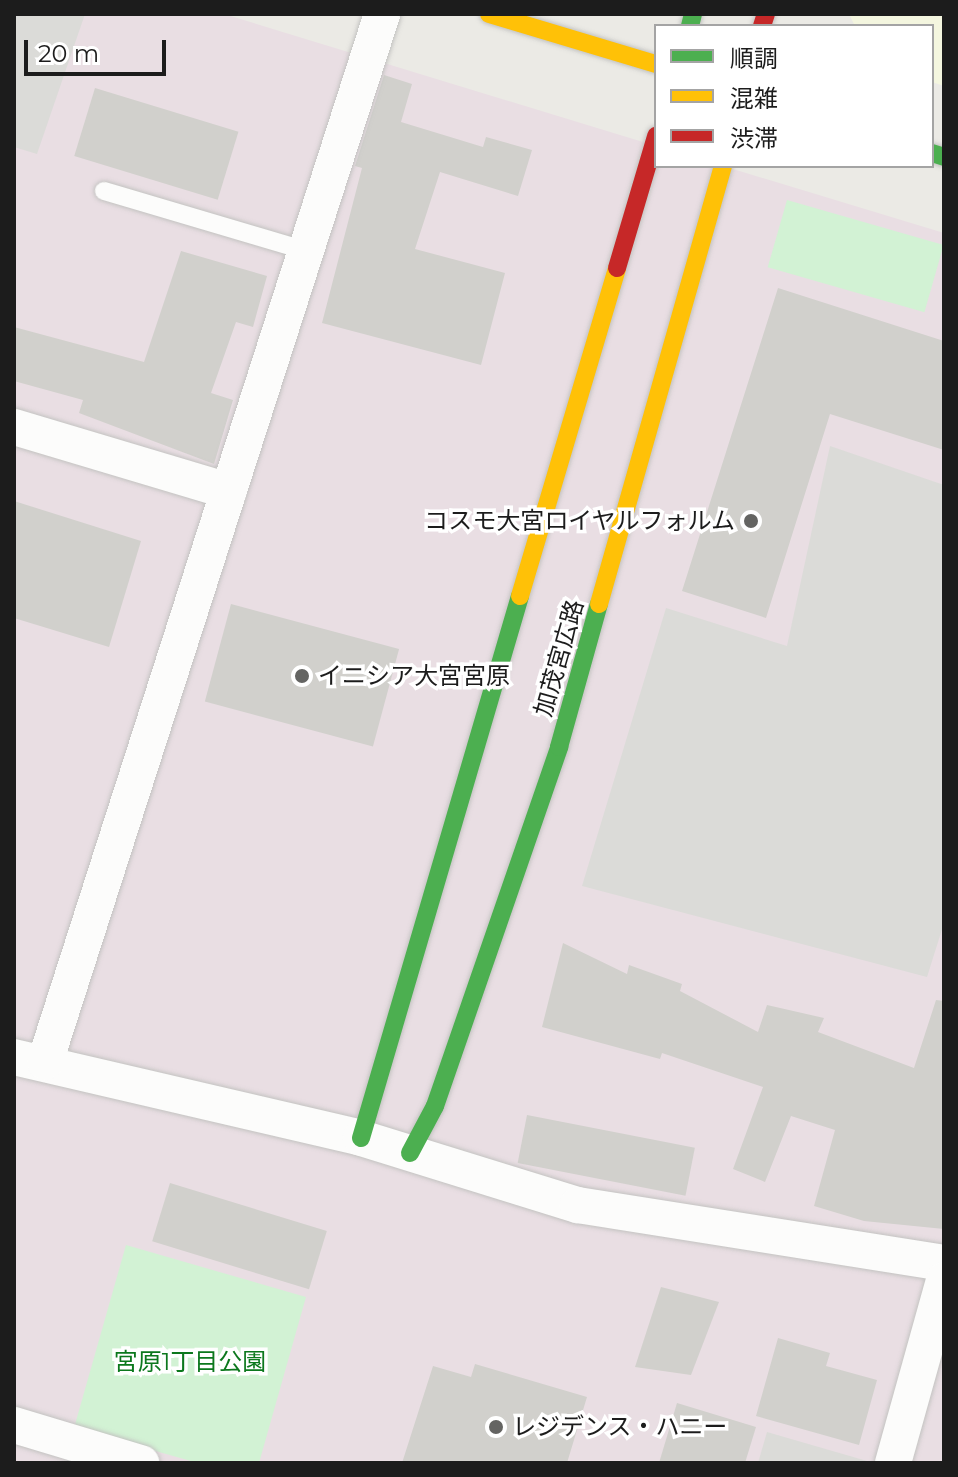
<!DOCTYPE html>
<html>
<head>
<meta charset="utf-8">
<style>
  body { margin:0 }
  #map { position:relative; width:958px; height:1477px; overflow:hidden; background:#ebeae5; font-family:Montserrat,"Noto Sans JP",sans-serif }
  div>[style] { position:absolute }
  .industrial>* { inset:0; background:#e9dee3 }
  .education>* { inset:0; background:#f4f6df }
  .park>* { inset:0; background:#d2f2d4; transform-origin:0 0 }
  .parking>* { inset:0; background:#dbdbd8 }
  .building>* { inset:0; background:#d1d0cc; transform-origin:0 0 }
  .roads { filter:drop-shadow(0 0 2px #c3c3c1) drop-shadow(0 0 2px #c3c3c1) }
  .lane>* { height:18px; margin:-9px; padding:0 9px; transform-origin:9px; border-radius:9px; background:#fcfcfb }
  .street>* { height:36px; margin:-18px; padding:0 18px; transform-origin:18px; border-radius:18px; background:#fcfcfb }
  .fast>* { height:18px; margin:-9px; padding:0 9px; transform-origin:9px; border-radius:9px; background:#4caf50 }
  .slow>* { height:18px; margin:-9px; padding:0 9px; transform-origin:9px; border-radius:9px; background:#ffc107 }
  .jam>* { height:18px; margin:-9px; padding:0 9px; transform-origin:9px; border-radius:9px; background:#c62828 }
  .dots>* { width:22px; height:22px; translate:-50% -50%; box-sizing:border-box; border:4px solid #fff; border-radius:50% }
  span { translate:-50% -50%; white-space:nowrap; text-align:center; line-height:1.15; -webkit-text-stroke:7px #fff; paint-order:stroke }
  .poi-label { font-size:24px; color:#1c1c1c }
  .right { translate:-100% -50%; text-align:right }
  .left { translate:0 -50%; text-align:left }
  .street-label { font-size:24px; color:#1c1c1c }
  .park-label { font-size:24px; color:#0c781d }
  .frame { position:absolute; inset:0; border:16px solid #1c1c1c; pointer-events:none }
  .legend { position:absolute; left:654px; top:24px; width:280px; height:144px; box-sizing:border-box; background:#fff; border:2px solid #a4a4a4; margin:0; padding:10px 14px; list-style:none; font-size:24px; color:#1c1c1c }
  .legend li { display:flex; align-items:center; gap:16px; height:40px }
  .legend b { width:40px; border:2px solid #a4a4a4 }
  .scale { position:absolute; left:24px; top:40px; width:142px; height:36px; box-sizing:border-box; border:4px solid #1c1c1c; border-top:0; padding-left:10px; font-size:24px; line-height:28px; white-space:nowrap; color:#1c1c1c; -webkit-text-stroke:6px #fff; paint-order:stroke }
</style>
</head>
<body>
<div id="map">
  <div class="industrial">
    <i style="clip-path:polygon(14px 14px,224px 14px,656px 146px,656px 166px,723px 166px,944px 233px,944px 1463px,14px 1463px)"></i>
  </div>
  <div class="education">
    <i style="clip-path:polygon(849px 14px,944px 14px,944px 86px,932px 82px,932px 26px,855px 26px)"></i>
  </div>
  <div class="park">
    <i style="left:787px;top:200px;width:163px;height:70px;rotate:16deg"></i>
    <i style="clip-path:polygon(126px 1245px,306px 1297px,259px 1463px,198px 1463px,74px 1428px)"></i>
  </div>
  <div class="parking">
    <i style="clip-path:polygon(14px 14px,85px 14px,37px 154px,14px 147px)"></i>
    <i style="clip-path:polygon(830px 446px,944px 485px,944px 923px,927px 977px,582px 886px,666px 608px,787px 646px)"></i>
    <i style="clip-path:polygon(767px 1432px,867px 1461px,867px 1463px,758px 1463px)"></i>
  </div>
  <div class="building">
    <i style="clip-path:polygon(384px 75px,412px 84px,401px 122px,483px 147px,486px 137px,532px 150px,518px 196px,440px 172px,415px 249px,505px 273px,481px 365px,322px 323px,362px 168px,355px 166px)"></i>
    <i style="left:95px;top:88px;width:150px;height:71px;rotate:17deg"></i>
    <i style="clip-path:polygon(181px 251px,267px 276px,253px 327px,236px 322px,211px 393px,233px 400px,214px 464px,79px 413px,83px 400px,14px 381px,14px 327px,144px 362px)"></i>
    <i style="clip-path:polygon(778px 288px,944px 341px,944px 450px,830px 414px,766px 618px,682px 591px)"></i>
    <i style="clip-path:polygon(14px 501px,141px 541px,109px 647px,14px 618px)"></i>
    <i style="left:231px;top:604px;width:174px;height:101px;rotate:15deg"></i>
    <i style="clip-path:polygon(563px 943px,627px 974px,629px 965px,682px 984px,680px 991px,758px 1032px,767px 1005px,824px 1018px,818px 1032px,914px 1068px,936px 1000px,944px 1001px,944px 1229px,864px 1221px,814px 1206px,835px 1130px,791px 1116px,765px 1182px,733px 1169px,763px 1087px,662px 1053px,660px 1059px,542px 1027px)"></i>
    <i style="left:527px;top:1115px;width:171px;height:49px;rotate:11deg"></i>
    <i style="left:170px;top:1183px;width:164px;height:61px;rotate:17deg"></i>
    <i style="clip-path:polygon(661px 1287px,719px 1302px,691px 1375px,635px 1367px)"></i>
    <i style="clip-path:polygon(778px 1338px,830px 1353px,826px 1366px,877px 1380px,859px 1445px,756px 1416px)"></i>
    <i style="clip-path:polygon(475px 1364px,587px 1397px,567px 1463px,402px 1463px,433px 1366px,471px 1377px)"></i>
    <i style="clip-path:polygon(677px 1403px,756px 1427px,745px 1463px,659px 1463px)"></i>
  </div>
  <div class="roads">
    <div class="lane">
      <i style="left:104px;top:191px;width:211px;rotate:16.5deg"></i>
    </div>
    <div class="street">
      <i style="left:14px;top:427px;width:224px;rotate:16.6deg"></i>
      <i style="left:14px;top:1057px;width:356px;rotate:13.1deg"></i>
      <i style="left:361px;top:1138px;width:227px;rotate:17.2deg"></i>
      <i style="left:578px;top:1205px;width:371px;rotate:9deg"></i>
      <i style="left:45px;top:1062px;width:1101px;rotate:-72.17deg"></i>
      <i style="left:14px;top:1425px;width:133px;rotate:16.7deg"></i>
      <i style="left:893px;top:1463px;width:190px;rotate:-74.4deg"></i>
    </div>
    <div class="fast">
      <i style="left:690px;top:26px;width:12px;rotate:-76deg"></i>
      <i style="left:932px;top:153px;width:13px;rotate:18deg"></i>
      <i style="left:361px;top:1138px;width:565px;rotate:-73.65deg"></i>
      <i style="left:410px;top:1153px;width:53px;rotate:-62deg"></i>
      <i style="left:435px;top:1106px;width:380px;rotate:-70.9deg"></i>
      <i style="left:559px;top:747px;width:148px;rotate:-74.4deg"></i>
    </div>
    <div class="slow">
      <i style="left:489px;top:14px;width:174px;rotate:16.7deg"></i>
      <i style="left:520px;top:596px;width:342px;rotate:-73.5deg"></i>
      <i style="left:599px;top:604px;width:455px;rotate:-74.2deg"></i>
    </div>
    <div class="jam">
      <i style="left:762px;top:26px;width:13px;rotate:-72deg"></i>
      <i style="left:617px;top:268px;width:138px;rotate:-73.5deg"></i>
    </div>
  </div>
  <div class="dots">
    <i style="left:751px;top:521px;background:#646462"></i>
    <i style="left:302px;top:676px;background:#646462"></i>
    <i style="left:496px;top:1427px;background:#646462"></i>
  </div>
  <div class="poi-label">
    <span class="right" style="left:735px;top:521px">コスモ大宮ロイヤルフォルム</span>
    <span class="left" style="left:318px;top:676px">イニシア大宮宮原</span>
    <span class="left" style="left:512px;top:1427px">レジデンス・ハニー</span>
  </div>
  <div class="street-label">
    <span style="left:559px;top:658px;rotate:-74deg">加茂宮広路</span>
  </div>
  <div class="park-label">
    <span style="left:190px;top:1362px">宮原1丁目公園</span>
  </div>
  <div class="frame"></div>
  <ul class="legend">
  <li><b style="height:10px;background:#4caf50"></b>順調</li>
  <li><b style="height:10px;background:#ffc107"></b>混雑</li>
  <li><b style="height:10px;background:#c62828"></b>渋滞</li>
  </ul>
  <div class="scale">20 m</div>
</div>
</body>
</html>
